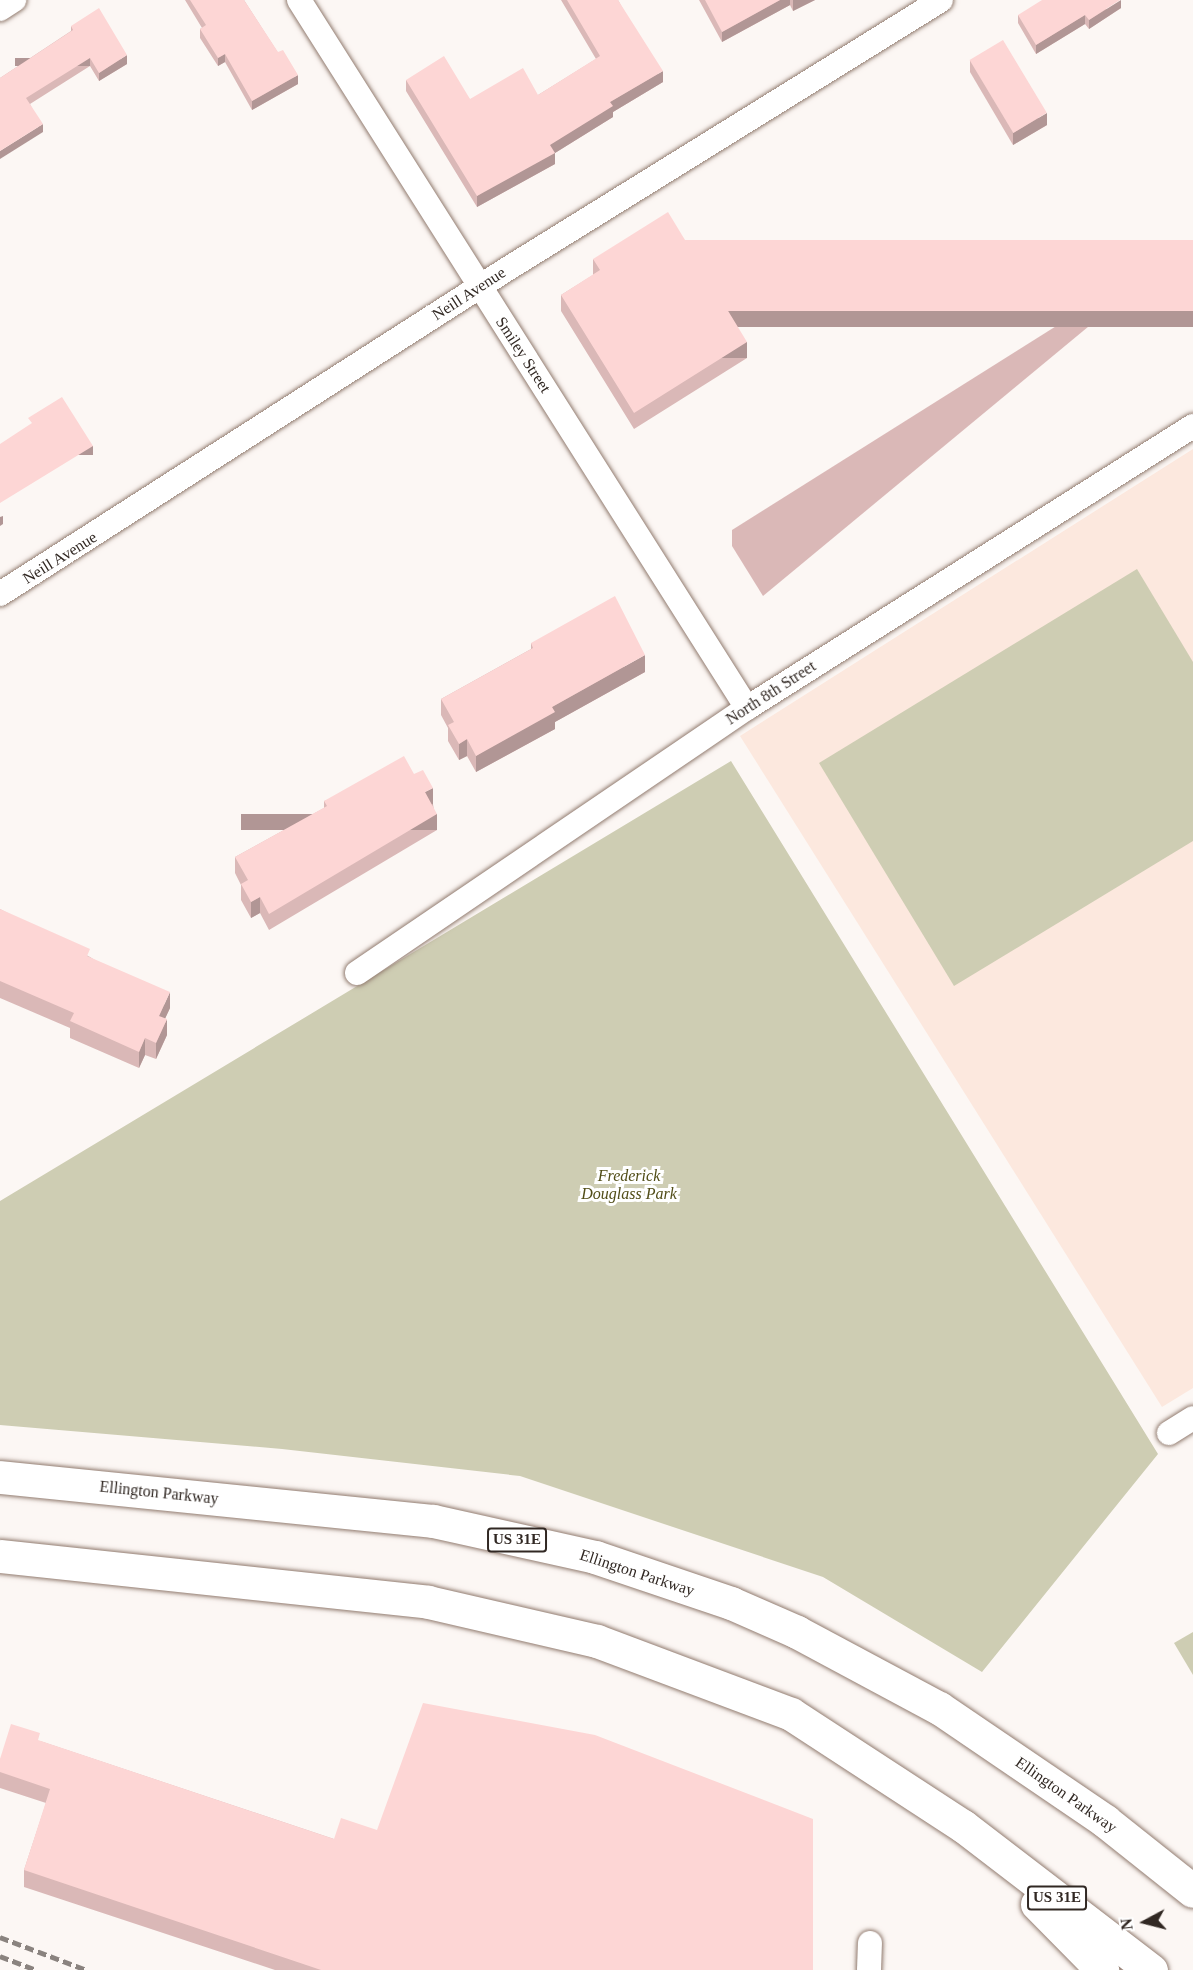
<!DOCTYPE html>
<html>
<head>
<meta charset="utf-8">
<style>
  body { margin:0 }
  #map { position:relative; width:1193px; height:1970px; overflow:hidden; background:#fcf7f4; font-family:"Times New Roman",serif }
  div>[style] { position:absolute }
  .built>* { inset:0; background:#fce8de }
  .green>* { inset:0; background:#cecdb3 }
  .roads { filter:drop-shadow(0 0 2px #927c70) drop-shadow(0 0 2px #927c70) }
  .street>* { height:24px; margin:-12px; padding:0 12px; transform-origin:12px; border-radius:12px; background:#fff }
  .highway>* { height:33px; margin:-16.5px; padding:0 16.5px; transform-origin:16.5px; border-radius:16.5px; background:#fff }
  .rail>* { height:4.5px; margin-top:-2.25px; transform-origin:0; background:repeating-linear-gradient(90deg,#8a837f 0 9px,transparent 0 13.5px) }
  .wall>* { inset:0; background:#dab8b7 }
  .shaded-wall>* { inset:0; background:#b19695; transform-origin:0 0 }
  .building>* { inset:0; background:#fdd6d5; transform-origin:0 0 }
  span { translate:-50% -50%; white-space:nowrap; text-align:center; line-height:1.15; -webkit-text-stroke:6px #fff; paint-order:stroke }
  .shield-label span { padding:2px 4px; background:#fff; border:2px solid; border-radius:4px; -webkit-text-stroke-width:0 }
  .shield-label { font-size:15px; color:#312823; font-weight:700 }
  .street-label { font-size:16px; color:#312823 }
  .park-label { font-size:16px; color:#514d17; font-style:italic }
  .north { position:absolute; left:1115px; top:1892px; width:60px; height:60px; -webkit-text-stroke:4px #fff; paint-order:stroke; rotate:263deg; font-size:16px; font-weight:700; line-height:24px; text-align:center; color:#312823 }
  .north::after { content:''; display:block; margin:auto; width:21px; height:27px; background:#312823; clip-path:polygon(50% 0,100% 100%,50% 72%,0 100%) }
</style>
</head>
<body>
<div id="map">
  <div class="built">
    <i style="clip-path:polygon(1193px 449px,1193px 1388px,1162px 1407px,740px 736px)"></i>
  </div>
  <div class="green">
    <i style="clip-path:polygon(1137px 569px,1193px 662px,1193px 841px,954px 986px,819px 763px)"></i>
    <i style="clip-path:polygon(731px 761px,1158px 1454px,982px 1672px,823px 1577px,520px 1476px,282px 1449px,0 1425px,0 1201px)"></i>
    <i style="clip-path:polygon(1193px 1632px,1193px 1675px,1174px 1643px)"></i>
  </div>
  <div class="roads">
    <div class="street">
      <i style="left:299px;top:0;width:838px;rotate:57.68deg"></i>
      <i style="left:0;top:9px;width:17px;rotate:-33deg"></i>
      <i style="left:0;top:594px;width:599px;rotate:-32.65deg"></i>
      <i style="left:504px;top:271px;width:514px;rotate:-31.8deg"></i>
      <i style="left:357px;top:973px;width:472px;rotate:-34.2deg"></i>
      <i style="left:747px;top:708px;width:528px;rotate:-32.3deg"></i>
      <i style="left:1169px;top:1433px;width:28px;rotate:-32deg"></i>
      <i style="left:869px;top:1970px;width:27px;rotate:-88deg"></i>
    </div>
    <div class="highway">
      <i style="left:0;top:1477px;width:435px;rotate:5.8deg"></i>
      <i style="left:433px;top:1521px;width:166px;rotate:12.5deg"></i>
      <i style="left:595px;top:1557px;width:144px;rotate:18.7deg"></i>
      <i style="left:731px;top:1603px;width:72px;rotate:23.7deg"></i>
      <i style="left:797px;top:1632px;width:161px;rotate:28.2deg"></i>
      <i style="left:939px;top:1708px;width:201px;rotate:34.2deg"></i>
      <i style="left:1105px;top:1821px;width:112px;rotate:38.5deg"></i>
      <i style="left:0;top:1556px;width:430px;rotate:6.1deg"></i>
      <i style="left:428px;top:1602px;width:173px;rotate:13deg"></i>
      <i style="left:597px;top:1641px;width:207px;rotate:20.6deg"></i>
      <i style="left:791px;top:1714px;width:205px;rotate:33.1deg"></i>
      <i style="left:963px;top:1826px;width:237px;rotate:37.5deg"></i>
      <i style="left:1037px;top:1904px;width:93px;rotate:45.4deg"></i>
    </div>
  </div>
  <div class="rail">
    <i style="left:0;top:1937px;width:93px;rotate:20.8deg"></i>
    <i style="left:0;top:1956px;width:40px;rotate:21deg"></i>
  </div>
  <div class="wall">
    <i style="clip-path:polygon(185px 0,244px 0,298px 84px,252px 110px,225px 62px,218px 66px,200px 38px,200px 29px,202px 28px)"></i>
    <i style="clip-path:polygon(561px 0,618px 0,663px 82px,613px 112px,613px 117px,555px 153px,555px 164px,477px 207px,406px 91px,406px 80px,470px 99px,538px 95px,596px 59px)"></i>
    <i style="clip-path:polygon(699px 0,815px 0,793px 11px,790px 5px,722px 42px)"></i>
    <i style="clip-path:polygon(1121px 8px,1089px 29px,1085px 24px,1036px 54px,1018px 23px,1018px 15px)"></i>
    <i style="clip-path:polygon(71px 26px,127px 64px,99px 81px,90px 66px,30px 104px,43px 132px,0 78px,71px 31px)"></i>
    <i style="clip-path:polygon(970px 60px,1047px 125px,1013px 145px,970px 72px)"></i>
    <i style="clip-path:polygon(1193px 240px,763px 596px,732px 546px,732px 530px)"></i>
    <i style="clip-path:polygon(593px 259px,747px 358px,634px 429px,561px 311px,561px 295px,593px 275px)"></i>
    <i style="clip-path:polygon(531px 643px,645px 672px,555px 722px,555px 729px,476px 772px,467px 756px,459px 760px,448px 741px,448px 728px,441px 715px,441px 699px,531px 649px)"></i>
    <i style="clip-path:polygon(414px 774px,433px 804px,437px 830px,269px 930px,260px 913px,251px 918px,241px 900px,241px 885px,235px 873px,235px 857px,324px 808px,324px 801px)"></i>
    <i style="clip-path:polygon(0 909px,90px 957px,170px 1008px,165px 1018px,167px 1035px,156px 1059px,145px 1055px,139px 1068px,70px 1038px,70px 1028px,0 998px)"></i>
    <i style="clip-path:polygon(40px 1741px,334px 1839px,377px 1830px,813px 1970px,275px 1970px,24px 1887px,24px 1870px,46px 1803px,0 1788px,0 1759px)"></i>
  </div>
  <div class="shaded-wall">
    <i style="clip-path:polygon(780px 0,790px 0,790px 5px,722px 42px,722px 32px)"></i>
    <i style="clip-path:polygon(793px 0,815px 0,793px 11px)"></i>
    <i style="clip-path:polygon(1121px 0,1121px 8px,1089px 29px,1089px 20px)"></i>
    <i style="clip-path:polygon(1085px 15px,1085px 24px,1036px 54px,1036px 45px)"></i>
    <i style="clip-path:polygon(225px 54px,225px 62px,218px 66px,218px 58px)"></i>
    <i style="clip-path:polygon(127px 55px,127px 64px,99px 81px,99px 73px)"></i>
    <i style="left:90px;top:58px;width:8px;height:75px;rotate:90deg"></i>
    <i style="clip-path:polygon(663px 71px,663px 82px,613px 112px,613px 117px,555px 153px,555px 164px,477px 207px,477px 196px,610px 102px)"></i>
    <i style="clip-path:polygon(298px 75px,298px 84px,252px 110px,252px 101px)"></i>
    <i style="clip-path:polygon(1047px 113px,1047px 125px,1013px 145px,1013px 133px)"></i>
    <i style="clip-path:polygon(43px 124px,43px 132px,0 159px,0 151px)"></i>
    <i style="left:1193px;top:311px;width:16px;height:507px;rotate:90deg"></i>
    <i style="left:747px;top:342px;width:16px;height:133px;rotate:90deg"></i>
    <i style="left:93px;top:446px;width:9px;height:109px;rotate:90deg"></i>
    <i style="clip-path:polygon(3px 516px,3px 524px,0 526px,0 517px)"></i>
    <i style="clip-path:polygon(645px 655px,645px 672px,555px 722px,555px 729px,476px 772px,476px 756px,552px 707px)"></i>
    <i style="clip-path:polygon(467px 739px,467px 756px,459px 760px,459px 744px)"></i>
    <i style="clip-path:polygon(433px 788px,433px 804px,425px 808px,425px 792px)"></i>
    <i style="left:437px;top:814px;width:16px;height:196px;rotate:90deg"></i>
    <i style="clip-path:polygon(260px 897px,260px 913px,251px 918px,251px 902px)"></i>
    <i style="clip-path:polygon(170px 992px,170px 1008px,159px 1032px,159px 1016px)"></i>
    <i style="clip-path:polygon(167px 1019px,167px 1035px,156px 1059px,156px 1043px)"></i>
    <i style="clip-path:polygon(145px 1038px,145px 1055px,139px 1068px,139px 1052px)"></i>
  </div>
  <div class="building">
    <i style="clip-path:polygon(190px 0,244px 0,278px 52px,283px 50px,298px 75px,252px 101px,225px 54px,218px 58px,200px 29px,206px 25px)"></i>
    <i style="clip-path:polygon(567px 0,618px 0,663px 71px,610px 102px,613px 106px,550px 145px,555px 153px,477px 196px,406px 80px,444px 56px,470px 99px,523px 68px,538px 95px,600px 56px)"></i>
    <i style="clip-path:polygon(705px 0,780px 0,722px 32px)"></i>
    <i style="clip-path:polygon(1042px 0,1120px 0,1089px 20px,1085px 15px,1036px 45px,1018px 15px)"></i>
    <i style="clip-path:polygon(99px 8px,127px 55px,99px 73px,90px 58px,26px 98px,43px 124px,0 151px,0 78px,73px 30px,71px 26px)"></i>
    <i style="left:1003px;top:40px;width:85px;height:39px;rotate:59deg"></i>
    <i style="clip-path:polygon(668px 212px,747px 342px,634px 413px,561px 295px,600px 270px,593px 259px)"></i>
    <i style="left:1193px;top:240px;width:71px;height:545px;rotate:90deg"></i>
    <i style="clip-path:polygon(62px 397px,93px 446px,0 503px,0 444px,32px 423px,28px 418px)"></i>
    <i style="clip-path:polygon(615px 596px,645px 655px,552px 707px,555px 712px,476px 756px,467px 739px,459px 744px,448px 725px,454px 722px,441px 699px,533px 648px,531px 643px)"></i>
    <i style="clip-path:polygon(404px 756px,414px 774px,423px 770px,433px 788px,425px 792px,437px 814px,269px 914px,260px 897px,251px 902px,241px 884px,248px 880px,235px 857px,327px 806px,324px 801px)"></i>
    <i style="clip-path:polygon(0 909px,90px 949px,87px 956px,170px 992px,159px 1016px,167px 1019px,156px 1043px,145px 1038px,139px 1052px,70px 1021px,74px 1013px,0 981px)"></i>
    <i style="clip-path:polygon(423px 1703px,595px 1735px,813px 1819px,813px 1970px,321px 1970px,24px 1870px,50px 1789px,0 1772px,0 1759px,11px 1724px,40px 1733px,38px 1740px,334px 1839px,341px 1818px,377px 1830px)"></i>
  </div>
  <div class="shield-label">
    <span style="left:517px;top:1540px">US 31E</span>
    <span style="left:1057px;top:1898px">US 31E</span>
  </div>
  <div class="street-label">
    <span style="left:469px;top:294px;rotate:-33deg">Neill Avenue</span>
    <span style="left:523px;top:355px;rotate:57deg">Smiley Street</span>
    <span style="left:60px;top:558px;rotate:-32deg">Neill Avenue</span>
    <span style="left:771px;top:693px;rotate:-33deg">North 8th Street</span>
    <span style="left:159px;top:1493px;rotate:6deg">Ellington Parkway</span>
    <span style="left:637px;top:1573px;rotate:18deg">Ellington Parkway</span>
    <span style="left:1066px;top:1795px;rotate:35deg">Ellington Parkway</span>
  </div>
  <div class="park-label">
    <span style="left:629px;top:1185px">Frederick<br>Douglass Park</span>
  </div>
  <div class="north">N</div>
</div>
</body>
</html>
